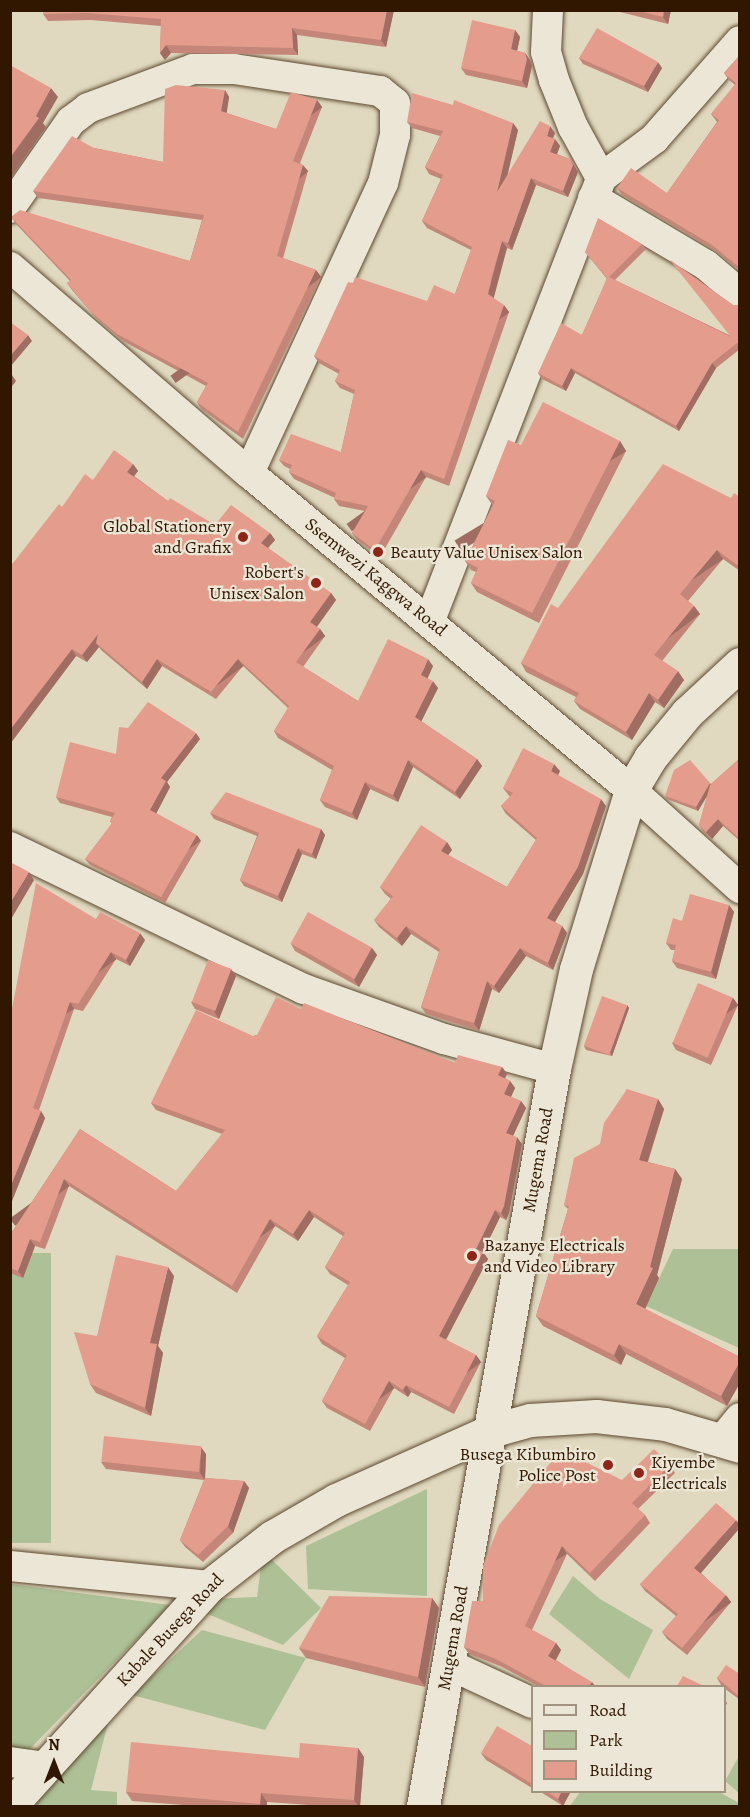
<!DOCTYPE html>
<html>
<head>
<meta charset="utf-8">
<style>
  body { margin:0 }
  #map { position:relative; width:750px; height:1817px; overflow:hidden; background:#e0d9bf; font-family:Alegreya,serif }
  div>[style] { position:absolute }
  .green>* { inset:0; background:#adc096; transform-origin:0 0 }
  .roads { filter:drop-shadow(0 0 2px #5e4830) drop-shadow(0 0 2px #5e4830) }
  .minor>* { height:30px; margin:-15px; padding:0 15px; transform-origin:15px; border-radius:15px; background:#ebe6d5 }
  .tertiary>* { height:33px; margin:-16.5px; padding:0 16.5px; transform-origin:16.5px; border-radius:16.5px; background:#ebe6d5 }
  .wall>* { inset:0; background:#c48678 }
  .shaded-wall>* { inset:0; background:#a06d62; transform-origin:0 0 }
  .building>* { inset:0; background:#e49c8c; transform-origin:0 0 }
  .dots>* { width:16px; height:16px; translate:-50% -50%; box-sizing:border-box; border:3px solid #ebe6d5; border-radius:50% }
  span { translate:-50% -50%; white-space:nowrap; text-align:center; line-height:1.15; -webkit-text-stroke:4.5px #ebe6d5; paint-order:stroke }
  .poi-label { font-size:18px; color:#321700 }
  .right { translate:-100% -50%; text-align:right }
  .left { translate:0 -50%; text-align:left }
  .street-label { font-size:18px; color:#321700 }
  .frame { position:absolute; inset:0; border:12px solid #321700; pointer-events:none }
  .legend { position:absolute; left:531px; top:1685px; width:195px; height:108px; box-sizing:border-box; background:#ebe6d5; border:2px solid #a19380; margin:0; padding:8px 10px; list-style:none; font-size:18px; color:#321700 }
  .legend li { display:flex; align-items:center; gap:12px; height:30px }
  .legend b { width:30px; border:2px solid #a19380 }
  .north { position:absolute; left:24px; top:1733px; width:60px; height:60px; -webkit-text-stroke:4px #ebe6d5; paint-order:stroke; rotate:0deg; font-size:16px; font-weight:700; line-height:24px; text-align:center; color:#321700 }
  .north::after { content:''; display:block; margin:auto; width:21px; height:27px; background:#321700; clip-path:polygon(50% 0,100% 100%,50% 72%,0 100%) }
</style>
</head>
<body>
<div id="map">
  <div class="green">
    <i style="clip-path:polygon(673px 1249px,739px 1249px,739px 1348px,646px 1306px)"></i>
    <i style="left:51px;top:1253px;width:290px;height:41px;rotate:90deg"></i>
    <i style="clip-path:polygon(427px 1489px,427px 1596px,308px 1589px,306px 1546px)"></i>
    <i style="clip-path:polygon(263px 1551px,321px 1608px,283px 1645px,198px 1610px,210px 1599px,257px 1597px)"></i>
    <i style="clip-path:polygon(573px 1576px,600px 1599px,653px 1630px,629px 1679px,549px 1614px)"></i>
    <i style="clip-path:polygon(10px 1584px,170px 1605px,24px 1755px,11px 1753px)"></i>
    <i style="clip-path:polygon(202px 1630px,306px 1658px,265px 1730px,132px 1695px)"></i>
    <i style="clip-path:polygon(110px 1715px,91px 1790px,117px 1792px,117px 1806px,31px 1806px)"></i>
    <i style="clip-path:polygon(739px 1756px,739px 1793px,725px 1781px)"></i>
    <i style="clip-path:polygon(580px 1792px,719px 1792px,739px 1803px,739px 1806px,570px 1806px)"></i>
  </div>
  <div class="roads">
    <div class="minor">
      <i style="left:548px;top:10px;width:42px;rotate:92.7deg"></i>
      <i style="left:546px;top:52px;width:29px;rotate:74deg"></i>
      <i style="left:554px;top:80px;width:51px;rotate:68deg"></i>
      <i style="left:573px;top:127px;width:58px;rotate:61.2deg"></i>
      <i style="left:593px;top:198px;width:131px;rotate:30.7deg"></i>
      <i style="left:706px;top:265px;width:45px;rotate:40.5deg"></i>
      <i style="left:10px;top:208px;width:106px;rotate:-55deg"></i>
      <i style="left:71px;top:121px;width:21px;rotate:-37deg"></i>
      <i style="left:88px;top:108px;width:112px;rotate:-20.4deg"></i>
      <i style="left:193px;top:69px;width:41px"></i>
      <i style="left:234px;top:69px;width:148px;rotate:8.6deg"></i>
      <i style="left:380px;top:91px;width:19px;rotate:39deg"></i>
      <i style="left:395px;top:103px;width:32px;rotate:90deg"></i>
      <i style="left:395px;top:135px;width:49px;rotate:104deg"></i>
      <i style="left:383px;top:183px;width:319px;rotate:114.8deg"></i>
      <i style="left:10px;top:267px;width:316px;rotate:40.8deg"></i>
      <i style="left:249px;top:473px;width:496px;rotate:39.7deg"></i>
      <i style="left:631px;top:790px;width:147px;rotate:42deg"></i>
      <i style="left:430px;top:620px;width:474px;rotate:-68.8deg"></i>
      <i style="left:601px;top:178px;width:66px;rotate:-36.3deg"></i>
      <i style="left:654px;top:139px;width:130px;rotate:-48.7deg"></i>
      <i style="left:10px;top:847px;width:326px;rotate:25.8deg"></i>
      <i style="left:304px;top:989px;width:149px;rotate:19.7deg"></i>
      <i style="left:444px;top:1039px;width:114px;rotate:15.3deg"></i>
      <i style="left:723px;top:1439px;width:27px;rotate:-51deg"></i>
      <i style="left:10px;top:1566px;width:200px;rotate:5.7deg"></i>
      <i style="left:448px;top:1664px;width:93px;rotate:24.9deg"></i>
      <i style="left:10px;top:1762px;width:35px;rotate:8deg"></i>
    </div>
    <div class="tertiary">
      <i style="left:10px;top:1806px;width:297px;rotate:-47.9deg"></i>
      <i style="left:209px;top:1586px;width:80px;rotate:-37.9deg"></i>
      <i style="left:272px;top:1537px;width:74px;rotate:-30deg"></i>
      <i style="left:336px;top:1500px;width:169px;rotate:-24.1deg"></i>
      <i style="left:490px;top:1431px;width:41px;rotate:-15.4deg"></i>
      <i style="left:530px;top:1420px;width:66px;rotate:-3.5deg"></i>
      <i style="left:596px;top:1416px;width:69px;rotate:6.6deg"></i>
      <i style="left:665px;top:1424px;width:78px;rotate:16.3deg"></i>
      <i style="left:423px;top:1806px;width:749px;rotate:-79.92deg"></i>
      <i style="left:554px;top:1069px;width:102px;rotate:-77.6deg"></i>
      <i style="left:576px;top:969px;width:187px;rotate:-72.9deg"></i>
      <i style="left:631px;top:790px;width:37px;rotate:-59deg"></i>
      <i style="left:650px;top:758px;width:58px;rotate:-50.6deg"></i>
      <i style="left:687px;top:713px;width:72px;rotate:-42.8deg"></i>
    </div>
  </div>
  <div class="wall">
    <i style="clip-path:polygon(43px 10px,394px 10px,386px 47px,297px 35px,298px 55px,171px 53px,165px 60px,160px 53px,161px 26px,91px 20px,48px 21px,43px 14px)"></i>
    <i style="clip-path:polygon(612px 10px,671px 10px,668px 24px)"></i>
    <i style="clip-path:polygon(515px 30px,520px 37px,517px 51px,525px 53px,530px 60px,532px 66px,527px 88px,466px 75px,461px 68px)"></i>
    <i style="clip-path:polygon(740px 55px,740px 271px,717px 252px,622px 195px,617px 188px,667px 193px,717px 122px,711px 114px,735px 85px,729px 80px,724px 73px)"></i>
    <i style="clip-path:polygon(579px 58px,662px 68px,648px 92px,583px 64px)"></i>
    <i style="clip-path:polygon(225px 90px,229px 97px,226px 113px,276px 129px,317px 100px,322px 107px,300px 163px,308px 171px,283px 258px,316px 270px,321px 277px,243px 439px,201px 409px,197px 402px,206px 386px,121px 340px,96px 318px,72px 290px,67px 283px,70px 281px,16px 224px,11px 217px,190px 261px,202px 220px,38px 198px,33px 191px,94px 148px,163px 162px)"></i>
    <i style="clip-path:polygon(407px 122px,513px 123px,518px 130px,507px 175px,555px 133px,553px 138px,555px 139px,560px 146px,557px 154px,570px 159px,578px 172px,568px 197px,536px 185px,512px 250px,507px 248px,497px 283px,493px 298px,509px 312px,449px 486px,426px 477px,380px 557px,357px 540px,352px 533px,365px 511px,339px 506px,334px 499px,335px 498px,294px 479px,289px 472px,290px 469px,284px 466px,279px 460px,341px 452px,354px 394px,340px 388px,335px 381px,339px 374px,319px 363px,314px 356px,427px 301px,455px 294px,471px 250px,427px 228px,422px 221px,441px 179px,429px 174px,425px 167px,440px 136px,412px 128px)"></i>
    <i style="clip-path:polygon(642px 244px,646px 249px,615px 280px,731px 336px,670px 260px,733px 305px,740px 305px,740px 349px,716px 368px,679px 431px,575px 373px,566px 391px,542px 379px,538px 373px,582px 335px,607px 279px,585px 252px)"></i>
    <i style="clip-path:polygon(620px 441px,626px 451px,539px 623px,477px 592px,471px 583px,476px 572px,471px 570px,465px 561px,493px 506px,486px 496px,521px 445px)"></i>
    <i style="clip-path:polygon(133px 464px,138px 471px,134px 476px,168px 501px,215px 525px,270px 533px,275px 540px,268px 548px,331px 593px,336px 600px,317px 627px,320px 629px,325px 636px,303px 667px,358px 701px,433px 666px,427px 678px,438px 688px,421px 721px,477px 759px,482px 766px,460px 799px,413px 767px,398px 802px,370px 789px,357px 820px,325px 807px,320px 800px,332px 770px,278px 738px,274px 731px,288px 708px,243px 666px,216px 699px,162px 666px,147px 689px,101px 650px,99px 647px,87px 662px,76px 656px,10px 744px,10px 567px,62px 507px,93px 480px)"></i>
    <i style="clip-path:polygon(740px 497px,740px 571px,723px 559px,688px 601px,694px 606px,700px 614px,662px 661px,684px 680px,664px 708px,655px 702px,632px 740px,580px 709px,574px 701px,576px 697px,526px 672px,521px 663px,558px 608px,731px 498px)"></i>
    <i style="clip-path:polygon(200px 739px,167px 782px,170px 787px,156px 813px,201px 841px,165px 903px,90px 865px,85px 859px,112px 824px,110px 821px,112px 817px,60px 803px,56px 797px,116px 754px)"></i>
    <i style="clip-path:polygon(740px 758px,740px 841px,723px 826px,712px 839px,704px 833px,699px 825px,707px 796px,698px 811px,667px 799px,665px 796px,711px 784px)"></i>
    <i style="clip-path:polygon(560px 771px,558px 775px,606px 806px,583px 874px,555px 922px,562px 926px,567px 933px,553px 970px,526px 956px,499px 993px,492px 989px,479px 1031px,426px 1014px,421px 1007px,439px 952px,411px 934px,402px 946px,379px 927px,374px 920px,391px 899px,385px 894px,380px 887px,447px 842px,452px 850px,448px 855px,507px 887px,536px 840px,506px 814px,501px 806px,510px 797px,503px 788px)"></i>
    <i style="clip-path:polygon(210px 813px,321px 829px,325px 835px,316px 859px,302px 854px,282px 902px,244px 886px,240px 880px,257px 836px,214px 819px)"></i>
    <i style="clip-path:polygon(729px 905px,734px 912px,716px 979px,677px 968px,672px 961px,675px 950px,671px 950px,666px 943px,682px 921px)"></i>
    <i style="clip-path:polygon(96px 919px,145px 940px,130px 966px,116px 959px,83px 1011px,74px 1009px,39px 1110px,41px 1111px,45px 1118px,10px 1206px,10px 1019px)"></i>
    <i style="clip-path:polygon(291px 944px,372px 948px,377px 955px,359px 987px,295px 951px)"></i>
    <i style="clip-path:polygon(236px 976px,219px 1019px,195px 1009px,191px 1002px)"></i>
    <i style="clip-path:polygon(733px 998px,738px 1005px,711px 1065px,676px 1050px,672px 1043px)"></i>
    <i style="clip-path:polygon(627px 1005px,629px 1008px,612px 1056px,586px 1050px,584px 1046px)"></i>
    <i style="clip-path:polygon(301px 1009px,455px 1063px,502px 1067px,507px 1074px,505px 1078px,510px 1081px,515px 1088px,511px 1097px,521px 1101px,526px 1108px,513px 1136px,522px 1144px,509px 1213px,506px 1220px,500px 1217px,483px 1252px,488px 1259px,446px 1340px,476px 1355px,481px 1362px,454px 1414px,411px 1392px,408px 1397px,394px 1388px,370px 1431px,327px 1408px,322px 1401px,345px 1358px,322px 1344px,317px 1336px,348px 1285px,330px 1274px,325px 1267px,343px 1236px,314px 1217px,298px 1241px,275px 1226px,237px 1293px,69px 1186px,45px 1249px,35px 1246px,23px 1278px,10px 1273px,10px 1235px,80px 1129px,176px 1191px,222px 1134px,156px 1110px,151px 1103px,253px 1036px,257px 1035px)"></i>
    <i style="clip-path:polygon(658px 1099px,664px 1109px,648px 1162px,675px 1169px,682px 1179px,657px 1275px,659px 1278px,645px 1309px,740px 1357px,727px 1406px,626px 1354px,621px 1365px,543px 1326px,536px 1316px,568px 1209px,564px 1205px,600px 1144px)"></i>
    <i style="clip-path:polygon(174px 1276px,158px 1346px,163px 1353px,151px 1416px,96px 1393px,90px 1384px,97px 1336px)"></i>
    <i style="clip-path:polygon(206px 1454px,205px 1478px,244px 1481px,249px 1488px,233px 1533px,203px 1562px,185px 1547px,180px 1540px,204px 1480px,106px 1469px,101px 1462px)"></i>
    <i style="clip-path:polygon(670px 1465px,675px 1473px,638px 1509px,645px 1515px,650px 1523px,595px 1581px,567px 1554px,532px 1630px,556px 1643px,561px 1650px,556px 1660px,595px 1686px,538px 1686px,500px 1666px,469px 1654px,464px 1647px,483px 1601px,622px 1480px)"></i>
    <i style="clip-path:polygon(740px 1524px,740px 1532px,738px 1530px,701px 1573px,731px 1602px,687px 1655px,667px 1639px,662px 1632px,676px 1616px,645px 1591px,640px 1584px)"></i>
    <i style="clip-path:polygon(432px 1598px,439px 1608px,425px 1687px,306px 1658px,299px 1648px)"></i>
    <i style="clip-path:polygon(740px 1674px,740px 1700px,724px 1688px,724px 1686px,721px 1685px,717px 1678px)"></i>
    <i style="clip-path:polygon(532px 1746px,532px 1788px,486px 1760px,481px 1753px)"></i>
    <i style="clip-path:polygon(358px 1748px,364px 1757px,360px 1806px,323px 1806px,267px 1802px,267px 1806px,196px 1806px,132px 1801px,126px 1792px,299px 1758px)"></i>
    <i style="clip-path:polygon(539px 1791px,571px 1791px,563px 1806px)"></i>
  </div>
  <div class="shaded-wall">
    <i style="clip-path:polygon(387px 10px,394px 10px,386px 47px,381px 40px)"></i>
    <i style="clip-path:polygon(664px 10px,671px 10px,668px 24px,663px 17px)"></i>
    <i style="clip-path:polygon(292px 28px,297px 35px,298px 55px,293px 48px)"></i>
    <i style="clip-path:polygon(515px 30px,520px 37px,516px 56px,511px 49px)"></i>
    <i style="clip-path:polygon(166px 45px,171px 53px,165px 60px,160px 53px)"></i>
    <i style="clip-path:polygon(525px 53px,530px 60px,532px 66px,527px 88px,522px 81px)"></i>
    <i style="clip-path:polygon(658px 62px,662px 68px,648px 92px,644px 86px)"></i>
    <i style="clip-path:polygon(51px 88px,58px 97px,43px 123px,46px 127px,12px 176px,10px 174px,10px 158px)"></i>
    <i style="clip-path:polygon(225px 90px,229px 97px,226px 118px,221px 111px)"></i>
    <i style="left:317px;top:100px;width:9px;height:66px;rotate:54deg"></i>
    <i style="clip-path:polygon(513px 123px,518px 130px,502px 199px,497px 192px)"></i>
    <i style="clip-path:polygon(550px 126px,555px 133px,551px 143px,547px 136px)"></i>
    <i style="clip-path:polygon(555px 139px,560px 146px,555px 159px,550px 152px)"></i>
    <i style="clip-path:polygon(570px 159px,578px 172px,568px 197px,563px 191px)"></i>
    <i style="left:303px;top:165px;width:8px;height:95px;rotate:50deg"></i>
    <i style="clip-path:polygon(531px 178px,536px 185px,512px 250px,508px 243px)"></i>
    <i style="clip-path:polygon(502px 241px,507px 248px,493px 301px,488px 294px)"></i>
    <i style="left:316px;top:270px;width:9px;height:180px;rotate:54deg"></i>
    <i style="left:504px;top:305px;width:9px;height:184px;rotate:54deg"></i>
    <i style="clip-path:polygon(28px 335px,32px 341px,10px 367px,10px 356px)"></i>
    <i style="clip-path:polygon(712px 363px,716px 368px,679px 431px,676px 426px)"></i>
    <i style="clip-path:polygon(571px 368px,575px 373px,566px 391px,562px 386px)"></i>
    <i style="clip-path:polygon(12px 375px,16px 381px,10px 389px,10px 378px)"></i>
    <i style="left:620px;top:441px;width:12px;height:193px;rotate:59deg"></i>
    <i style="clip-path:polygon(133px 464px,138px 471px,132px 479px,127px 472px)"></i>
    <i style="left:421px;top:470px;width:9px;height:92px;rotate:54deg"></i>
    <i style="clip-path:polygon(270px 533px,275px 540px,266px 550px,261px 543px)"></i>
    <i style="left:717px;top:550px;width:11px;height:57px;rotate:56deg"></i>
    <i style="clip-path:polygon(331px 593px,336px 600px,315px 629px,310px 622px)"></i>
    <i style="left:694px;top:606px;width:10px;height:63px;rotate:53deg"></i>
    <i style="left:320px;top:629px;width:9px;height:41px;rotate:54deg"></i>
    <i style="clip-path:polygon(98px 634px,96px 643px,99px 647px,87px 662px,82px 655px)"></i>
    <i style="clip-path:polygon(72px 649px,76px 656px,10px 744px,10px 730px)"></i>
    <i style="clip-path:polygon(157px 659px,162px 666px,147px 689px,142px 682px)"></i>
    <i style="left:238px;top:659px;width:9px;height:43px;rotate:54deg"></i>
    <i style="clip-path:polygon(428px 659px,433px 666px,426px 682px,421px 675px)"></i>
    <i style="clip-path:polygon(678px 671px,684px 680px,664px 708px,658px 700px)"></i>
    <i style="clip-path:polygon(433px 681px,438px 688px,420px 724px,415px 717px)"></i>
    <i style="clip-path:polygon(649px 693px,655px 702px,632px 740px,626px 732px)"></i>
    <i style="clip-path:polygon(196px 733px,200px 739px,167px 782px,170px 787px,155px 816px,150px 810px,161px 778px)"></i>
    <i style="clip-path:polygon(477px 759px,482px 766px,460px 799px,455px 792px)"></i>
    <i style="clip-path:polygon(408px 760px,413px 767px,398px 802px,393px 795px)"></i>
    <i style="clip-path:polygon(554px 764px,560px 771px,556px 779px,551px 771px)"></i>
    <i style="clip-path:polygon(365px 782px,370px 789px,357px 820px,352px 813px)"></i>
    <i style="clip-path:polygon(710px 783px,713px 786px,698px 811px,696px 807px)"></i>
    <i style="clip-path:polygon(601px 799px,606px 806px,583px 874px,553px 925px,547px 918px)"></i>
    <i style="clip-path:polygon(718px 819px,723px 826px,712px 839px,706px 832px)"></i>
    <i style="clip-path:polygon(321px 829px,325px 835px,316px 859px,312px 854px)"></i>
    <i style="left:197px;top:835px;width:7px;height:72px;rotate:56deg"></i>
    <i style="clip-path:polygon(447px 842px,452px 850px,446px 858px,441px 851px)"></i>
    <i style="clip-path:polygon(298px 848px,302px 854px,282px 902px,278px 896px)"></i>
    <i style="clip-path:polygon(29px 872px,34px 880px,10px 921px,10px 903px)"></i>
    <i style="clip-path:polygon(729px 905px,734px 912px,716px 979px,711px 972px)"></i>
    <i style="clip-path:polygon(406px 926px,411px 934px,402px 946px,397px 938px)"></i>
    <i style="clip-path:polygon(562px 926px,567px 933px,553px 970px,548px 963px)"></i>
    <i style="clip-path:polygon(140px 933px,145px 940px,130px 966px,126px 960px)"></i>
    <i style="clip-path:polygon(372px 948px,377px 955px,359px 987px,354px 980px)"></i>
    <i style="clip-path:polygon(520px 948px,526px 956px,499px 993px,494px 986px)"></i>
    <i style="left:111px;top:952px;width:9px;height:62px;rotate:54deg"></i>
    <i style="clip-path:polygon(231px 969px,236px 976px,219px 1019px,214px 1011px)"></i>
    <i style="clip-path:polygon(487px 981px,492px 989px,479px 1031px,474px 1023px)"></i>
    <i style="left:733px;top:998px;width:9px;height:66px;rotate:54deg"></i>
    <i style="left:70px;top:1002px;width:8px;height:112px;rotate:60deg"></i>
    <i style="clip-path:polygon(627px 1005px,629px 1008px,612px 1056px,610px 1052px)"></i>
    <i style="clip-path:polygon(502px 1067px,507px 1074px,503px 1082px,498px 1075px)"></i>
    <i style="clip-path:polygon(510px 1081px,515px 1088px,509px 1101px,504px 1094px)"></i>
    <i style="clip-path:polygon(658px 1099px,664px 1109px,645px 1169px,639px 1160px)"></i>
    <i style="clip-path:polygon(521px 1101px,526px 1108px,511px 1140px,506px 1133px)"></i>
    <i style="clip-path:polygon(41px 1111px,45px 1118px,10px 1206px,10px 1188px)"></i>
    <i style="clip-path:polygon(517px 1137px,522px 1144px,509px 1213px,506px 1220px,501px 1213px)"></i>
    <i style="clip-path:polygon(675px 1169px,682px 1179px,657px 1275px,659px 1278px,643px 1314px,636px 1304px,650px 1267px)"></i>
    <i style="left:64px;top:1179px;width:9px;height:67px;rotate:54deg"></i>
    <i style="clip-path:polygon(309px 1210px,314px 1217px,298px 1241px,293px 1234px)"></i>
    <i style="clip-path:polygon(495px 1210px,500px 1217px,483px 1252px,488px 1259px,444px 1343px,439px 1336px,476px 1249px)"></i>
    <i style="left:270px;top:1219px;width:9px;height:77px;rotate:54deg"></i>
    <i style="clip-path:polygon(30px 1239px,35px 1246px,23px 1278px,18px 1271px)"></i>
    <i style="clip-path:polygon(168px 1267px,174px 1276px,158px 1346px,163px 1353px,151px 1416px,145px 1408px,150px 1343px)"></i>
    <i style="clip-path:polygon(619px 1344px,626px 1354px,621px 1365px,614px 1355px)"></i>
    <i style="left:476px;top:1355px;width:9px;height:59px;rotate:54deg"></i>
    <i style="clip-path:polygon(740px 1361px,740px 1383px,727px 1406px,721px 1396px)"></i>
    <i style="left:389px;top:1381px;width:9px;height:49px;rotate:54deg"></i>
    <i style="clip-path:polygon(406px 1385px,411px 1392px,408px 1397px,403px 1390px)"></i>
    <i style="clip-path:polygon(201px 1447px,206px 1454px,205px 1480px,200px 1473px)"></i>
    <i style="clip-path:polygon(244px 1481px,249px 1488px,233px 1533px,228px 1526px)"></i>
    <i style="clip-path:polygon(736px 1520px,740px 1525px,737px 1528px,738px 1530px,699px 1575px,694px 1568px)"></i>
    <i style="left:562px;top:1546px;width:9px;height:88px;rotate:58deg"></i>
    <i style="left:726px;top:1595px;width:9px;height:69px;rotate:54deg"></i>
    <i style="clip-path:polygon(432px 1598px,439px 1608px,425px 1687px,418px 1677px)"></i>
    <i style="clip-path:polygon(556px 1643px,561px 1650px,554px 1663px,548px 1656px)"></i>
    <i style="clip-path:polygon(592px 1682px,595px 1686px,589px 1686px)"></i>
    <i style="clip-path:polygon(724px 1699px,727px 1703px,724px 1709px)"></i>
    <i style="clip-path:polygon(358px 1748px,364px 1757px,360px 1806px,358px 1806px,354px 1800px)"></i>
    <i style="clip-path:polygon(562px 1791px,571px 1791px,563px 1806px,558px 1799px)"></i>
    <i style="clip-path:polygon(261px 1793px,267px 1802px,267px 1806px,262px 1806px,260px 1804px)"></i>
  </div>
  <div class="building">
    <i style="clip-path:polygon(43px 10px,387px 10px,381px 40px,292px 28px,293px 48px,166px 45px,160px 53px,161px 19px,86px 13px,43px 14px)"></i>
    <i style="clip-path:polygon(635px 10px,664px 10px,663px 17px)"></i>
    <i style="clip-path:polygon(472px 20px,515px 30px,511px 49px,525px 53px,527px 59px,522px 81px,461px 68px)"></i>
    <i style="clip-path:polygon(597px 28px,658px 62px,644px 86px,579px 58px)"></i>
    <i style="clip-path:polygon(740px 55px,740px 268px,712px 245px,617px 188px,631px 168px,667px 193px,719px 120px,711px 114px,736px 83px,724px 73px)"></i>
    <i style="clip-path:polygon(10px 65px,51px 88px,36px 116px,39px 118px,10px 158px)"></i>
    <i style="clip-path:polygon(176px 85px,225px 90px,221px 111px,276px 129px,291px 92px,317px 100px,293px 161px,303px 165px,277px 256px,316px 270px,238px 432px,197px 402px,208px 383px,117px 334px,91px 312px,67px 283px,71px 280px,11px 217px,20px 210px,190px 261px,204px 215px,33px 191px,72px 136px,94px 148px,163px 162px,165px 89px)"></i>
    <i style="clip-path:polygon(412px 93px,453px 105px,454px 100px,513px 123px,497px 192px,540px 121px,550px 126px,547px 136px,555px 139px,550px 152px,570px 159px,573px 165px,563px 191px,531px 178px,508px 243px,502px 241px,492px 276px,488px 294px,504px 305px,444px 479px,421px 470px,375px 550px,352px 533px,368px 506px,334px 499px,336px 493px,289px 472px,292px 465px,279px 460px,291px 434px,341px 452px,355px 390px,335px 381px,340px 370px,314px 356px,348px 282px,353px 283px,355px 277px,427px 301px,434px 285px,455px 294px,472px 247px,422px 221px,443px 175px,425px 167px,443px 131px,407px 122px)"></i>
    <i style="clip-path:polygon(598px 218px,642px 244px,609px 277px,731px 337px,670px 260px,733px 305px,740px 305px,740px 347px,737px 343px,712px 363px,676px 426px,571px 368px,562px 386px,538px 373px,561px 323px,582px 335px,607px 278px,585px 252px)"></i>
    <i style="clip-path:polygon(10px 322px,28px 335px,10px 356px)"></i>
    <i style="clip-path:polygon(543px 402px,620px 441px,532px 613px,471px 583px,478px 568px,465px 561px,495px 501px,486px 496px,508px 440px,521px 445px)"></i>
    <i style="clip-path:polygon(114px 450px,133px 464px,127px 472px,168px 501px,170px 498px,215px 525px,231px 505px,270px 533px,261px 543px,331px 593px,310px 622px,320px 629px,296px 662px,358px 701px,388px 639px,428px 659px,421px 675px,433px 681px,415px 717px,477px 759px,455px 792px,408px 760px,393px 795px,365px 782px,352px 813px,320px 800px,334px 766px,274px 731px,289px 706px,238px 659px,211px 692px,157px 659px,142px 682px,96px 643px,98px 634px,82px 655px,72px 649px,10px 730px,10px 567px,59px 504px,62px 507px,85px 474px,93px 480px)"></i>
    <i style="clip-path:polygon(663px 464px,731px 498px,734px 493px,740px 497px,740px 561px,737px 565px,717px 550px,680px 594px,694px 606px,654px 655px,678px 671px,658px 700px,649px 693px,626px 732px,574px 701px,579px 693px,521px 663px,551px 604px,558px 608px)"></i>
    <i style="clip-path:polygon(148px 702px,196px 733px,161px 778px,166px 781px,150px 810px,197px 835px,161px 897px,85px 859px,112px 823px,110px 821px,115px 813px,56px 797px,70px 742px,116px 754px,119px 727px,128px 728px)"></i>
    <i style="clip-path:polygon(523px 748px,554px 764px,551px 771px,601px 799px,578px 867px,547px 918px,562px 926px,548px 963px,520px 948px,494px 986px,487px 981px,474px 1023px,421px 1007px,440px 949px,406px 926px,397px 938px,374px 920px,393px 896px,380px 887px,421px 825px,447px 842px,441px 851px,507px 887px,537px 838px,501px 806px,513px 793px,503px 788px)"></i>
    <i style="clip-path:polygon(740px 758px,740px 839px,718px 819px,706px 832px,699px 825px,710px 785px)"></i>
    <i style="clip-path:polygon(690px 760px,710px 783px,696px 807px,665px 796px,674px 770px)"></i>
    <i style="clip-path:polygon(226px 792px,321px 829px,312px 854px,298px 848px,278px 896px,240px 880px,259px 833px,210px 813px)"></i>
    <i style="clip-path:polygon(10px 862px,29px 872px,10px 903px)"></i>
    <i style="clip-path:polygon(36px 883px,96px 919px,100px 912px,140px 933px,126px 960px,111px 952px,78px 1004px,70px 1002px,33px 1108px,41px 1111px,10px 1188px,10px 1019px)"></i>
    <i style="clip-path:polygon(690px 894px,729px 905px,711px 972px,672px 961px,676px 945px,666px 943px,673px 918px,682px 921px)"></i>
    <i style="left:308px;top:912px;width:73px;height:36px;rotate:29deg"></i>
    <i style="left:208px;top:960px;width:25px;height:45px;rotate:21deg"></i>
    <i style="left:698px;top:983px;width:38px;height:65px;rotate:23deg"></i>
    <i style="left:602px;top:996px;width:27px;height:53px;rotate:20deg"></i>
    <i style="clip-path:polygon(276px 997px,301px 1009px,304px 1003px,455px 1063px,458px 1055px,502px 1067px,498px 1075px,510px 1081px,504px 1094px,521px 1101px,506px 1133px,517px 1137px,504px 1206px,501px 1213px,495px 1210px,476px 1249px,483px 1252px,439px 1336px,476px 1355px,449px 1407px,406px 1385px,403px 1390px,389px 1381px,365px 1424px,322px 1401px,347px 1355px,317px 1336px,350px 1282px,325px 1267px,345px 1233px,309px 1210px,293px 1234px,270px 1219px,232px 1286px,64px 1179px,40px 1242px,30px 1239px,18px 1271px,10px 1268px,10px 1235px,80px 1129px,176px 1191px,225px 1130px,151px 1103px,196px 1010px,253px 1036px,257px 1035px)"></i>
    <i style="clip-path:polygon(627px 1089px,658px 1099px,639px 1160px,675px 1169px,650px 1267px,653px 1268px,636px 1304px,740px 1357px,740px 1361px,721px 1396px,619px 1344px,614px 1355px,536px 1316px,569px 1206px,564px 1205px,574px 1158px,600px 1144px,604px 1123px)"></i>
    <i style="clip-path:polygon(116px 1255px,168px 1267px,150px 1343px,157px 1344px,145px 1408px,90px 1384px,74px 1332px,97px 1336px)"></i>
    <i style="left:104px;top:1436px;width:98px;height:26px;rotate:6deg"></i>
    <i style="clip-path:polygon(654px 1449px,670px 1465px,632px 1503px,645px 1515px,590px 1573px,562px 1546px,525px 1626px,556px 1643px,548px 1656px,592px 1682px,589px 1686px,543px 1686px,544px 1685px,494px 1658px,464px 1647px,472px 1601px,483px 1601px,483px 1566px,499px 1525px,561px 1450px,622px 1480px)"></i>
    <i style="clip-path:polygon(205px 1478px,244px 1481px,228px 1526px,198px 1555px,180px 1540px)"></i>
    <i style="clip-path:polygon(716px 1503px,736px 1520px,694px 1568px,726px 1595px,682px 1648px,662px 1632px,678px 1614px,640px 1584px)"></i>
    <i style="clip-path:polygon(329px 1596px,432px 1598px,418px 1677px,299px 1648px)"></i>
    <i style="clip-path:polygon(726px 1665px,740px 1674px,740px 1697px,717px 1678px)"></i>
    <i style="clip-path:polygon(683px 1676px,704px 1686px,677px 1686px)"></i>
    <i style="clip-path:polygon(497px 1726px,532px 1746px,532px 1784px,481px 1753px)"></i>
    <i style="clip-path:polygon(131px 1742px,299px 1758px,300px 1743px,358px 1748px,354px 1800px,261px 1793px,260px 1804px,126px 1792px)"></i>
    <i style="clip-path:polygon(546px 1791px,562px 1791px,558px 1799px)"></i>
  </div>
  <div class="dots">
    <i style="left:243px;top:537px;background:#8f2418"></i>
    <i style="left:378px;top:552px;background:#8f2418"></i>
    <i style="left:316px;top:583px;background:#8f2418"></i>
    <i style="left:472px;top:1256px;background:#8f2418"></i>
    <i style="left:608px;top:1465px;background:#8f2418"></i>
    <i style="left:639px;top:1473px;background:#8f2418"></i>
  </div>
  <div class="poi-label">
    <span class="right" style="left:231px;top:537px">Global Stationery<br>and Grafix</span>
    <span class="left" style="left:390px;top:552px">Beauty Value Unisex Salon</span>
    <span class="right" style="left:304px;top:583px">Robert's<br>Unisex Salon</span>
    <span class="left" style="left:484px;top:1256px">Bazanye Electricals<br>and Video Library</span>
    <span class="right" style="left:596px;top:1465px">Busega Kibumbiro<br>Police Post</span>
    <span class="left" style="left:651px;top:1473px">Kiyembe<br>Electricals</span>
  </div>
  <div class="street-label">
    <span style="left:376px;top:577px;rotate:39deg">Ssemwezi Kaggwa Road</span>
    <span style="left:538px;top:1160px;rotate:-80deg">Mugema Road</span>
    <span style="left:170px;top:1630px;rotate:-47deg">Kabale Busega Road</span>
    <span style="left:453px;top:1638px;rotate:-80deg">Mugema Road</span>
  </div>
  <div class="frame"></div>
  <ul class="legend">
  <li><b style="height:8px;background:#ebe6d5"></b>Road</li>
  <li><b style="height:16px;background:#adc096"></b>Park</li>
  <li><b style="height:16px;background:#e49c8c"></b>Building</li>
  </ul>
  <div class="north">N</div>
</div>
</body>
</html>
